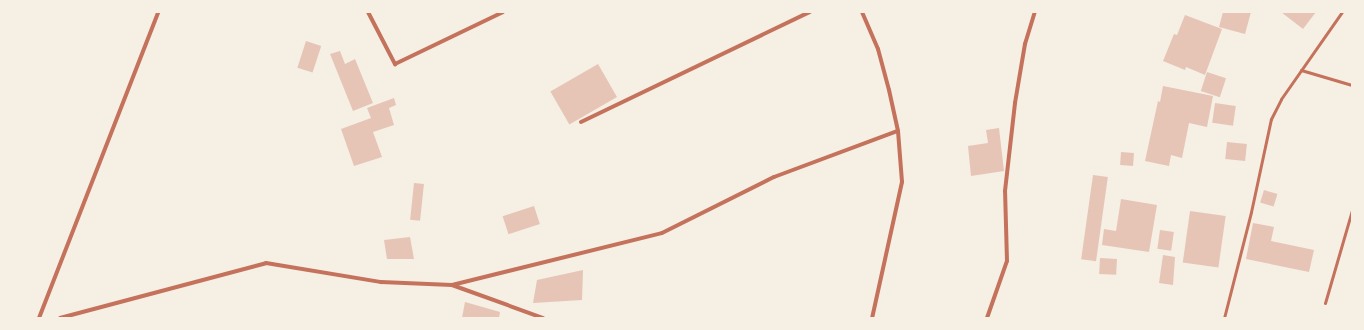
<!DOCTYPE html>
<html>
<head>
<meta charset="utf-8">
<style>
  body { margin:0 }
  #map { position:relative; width:1364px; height:330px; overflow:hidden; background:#f6efe4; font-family:"Public Sans",sans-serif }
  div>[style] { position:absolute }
  .building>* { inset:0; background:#e6c5b7; transform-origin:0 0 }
  .service>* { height:3px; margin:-1.5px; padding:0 1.5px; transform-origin:1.5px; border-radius:1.5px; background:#c5725c }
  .minor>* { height:4px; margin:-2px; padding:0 2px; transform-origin:2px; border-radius:2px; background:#c5725c }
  span { translate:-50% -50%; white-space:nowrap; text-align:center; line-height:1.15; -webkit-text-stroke:4px #f6efe4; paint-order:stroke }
  .frame { position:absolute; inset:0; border:13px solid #f6efe4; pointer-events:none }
</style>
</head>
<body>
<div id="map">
  <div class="building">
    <i style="clip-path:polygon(1223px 12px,1251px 12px,1245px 34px,1219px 27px)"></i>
    <i style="clip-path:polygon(1281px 12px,1316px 12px,1303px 29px)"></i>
    <i style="clip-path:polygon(1185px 15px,1222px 29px,1205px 75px,1186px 67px,1185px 70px,1163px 61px,1174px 34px,1177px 35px)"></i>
    <i style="left:306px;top:41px;width:16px;height:28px;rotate:18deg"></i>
    <i style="clip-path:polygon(340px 51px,345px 64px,355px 59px,373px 103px,353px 111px,330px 54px)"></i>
    <i style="left:598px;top:64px;width:38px;height:55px;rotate:60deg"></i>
    <i style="left:1207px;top:72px;width:20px;height:20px;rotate:18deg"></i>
    <i style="clip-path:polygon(1163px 86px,1213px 96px,1207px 127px,1189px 123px,1182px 158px,1171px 155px,1169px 166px,1145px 161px,1158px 101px,1160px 102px)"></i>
    <i style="clip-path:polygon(394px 98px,396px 105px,389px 108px,394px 125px,373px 132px,382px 157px,354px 166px,341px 129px,371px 118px,367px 108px)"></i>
    <i style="left:1215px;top:103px;width:21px;height:20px;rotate:8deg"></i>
    <i style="clip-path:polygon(999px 128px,1004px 171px,971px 176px,968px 146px,988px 143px,986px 130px)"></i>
    <i style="left:1227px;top:142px;width:20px;height:17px;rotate:6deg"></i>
    <i style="left:1121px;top:152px;width:13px;height:13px;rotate:4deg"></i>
    <i style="left:1093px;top:175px;width:15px;height:85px;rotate:8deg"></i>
    <i style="left:414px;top:183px;width:10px;height:37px;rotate:6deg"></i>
    <i style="left:1264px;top:190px;width:14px;height:13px;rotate:17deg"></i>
    <i style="clip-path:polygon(1121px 199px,1157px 205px,1149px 252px,1102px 245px,1104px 229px,1116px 231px)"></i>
    <i style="left:534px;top:206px;width:19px;height:33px;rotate:72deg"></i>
    <i style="left:1190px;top:211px;width:36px;height:52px;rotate:8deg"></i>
    <i style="clip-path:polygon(1253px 223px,1274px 227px,1271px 241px,1314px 250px,1309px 272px,1246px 259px)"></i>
    <i style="left:1160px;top:230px;width:14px;height:19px;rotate:8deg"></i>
    <i style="clip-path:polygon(410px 237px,414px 259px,387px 259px,384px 240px)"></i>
    <i style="clip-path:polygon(1163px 255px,1175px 257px,1173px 285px,1159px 283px)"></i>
    <i style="left:1100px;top:258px;width:17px;height:16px;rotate:3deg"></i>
    <i style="clip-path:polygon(583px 270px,582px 300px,533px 303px,537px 280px)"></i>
    <i style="clip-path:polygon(465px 302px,500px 312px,499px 318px,462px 318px)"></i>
  </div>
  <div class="service">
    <i style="left:1301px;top:70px;width:53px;rotate:16.4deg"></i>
    <i style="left:1325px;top:303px;width:97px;rotate:-73.8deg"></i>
    <i style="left:1224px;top:318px;width:109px;rotate:-75.7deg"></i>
    <i style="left:1251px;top:212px;width:95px;rotate:-77.9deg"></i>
    <i style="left:1271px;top:119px;width:22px;rotate:-63deg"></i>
    <i style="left:1281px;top:99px;width:106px;rotate:-55deg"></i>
  </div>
  <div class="minor">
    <i style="left:368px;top:12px;width:59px;rotate:62.6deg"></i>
    <i style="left:395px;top:64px;width:120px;rotate:-25.7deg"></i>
    <i style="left:862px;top:12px;width:40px;rotate:66.6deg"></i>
    <i style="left:878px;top:49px;width:42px;rotate:75deg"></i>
    <i style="left:889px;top:90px;width:42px;rotate:77.6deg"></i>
    <i style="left:898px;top:131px;width:51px;rotate:85.5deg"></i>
    <i style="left:902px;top:182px;width:139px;rotate:102.4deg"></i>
    <i style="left:581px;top:122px;width:254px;rotate:-25.7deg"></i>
    <i style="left:452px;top:285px;width:97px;rotate:19.9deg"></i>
    <i style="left:39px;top:318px;width:328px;rotate:-68.7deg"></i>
    <i style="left:60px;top:318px;width:213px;rotate:-14.9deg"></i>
    <i style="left:266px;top:263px;width:117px;rotate:9.4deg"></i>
    <i style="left:381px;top:282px;width:71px;rotate:2.4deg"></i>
    <i style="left:452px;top:285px;width:216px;rotate:-13.9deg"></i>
    <i style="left:662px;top:233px;width:125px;rotate:-26.6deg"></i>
    <i style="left:774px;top:177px;width:132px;rotate:-20.4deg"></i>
    <i style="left:987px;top:318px;width:60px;rotate:-70.7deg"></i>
    <i style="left:1007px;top:261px;width:70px;rotate:-91.6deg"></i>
    <i style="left:1005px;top:191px;width:89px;rotate:-83.5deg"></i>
    <i style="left:1015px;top:103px;width:60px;rotate:-80.4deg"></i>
    <i style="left:1025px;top:44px;width:34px;rotate:-73deg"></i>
  </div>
  <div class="frame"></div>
</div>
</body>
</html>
